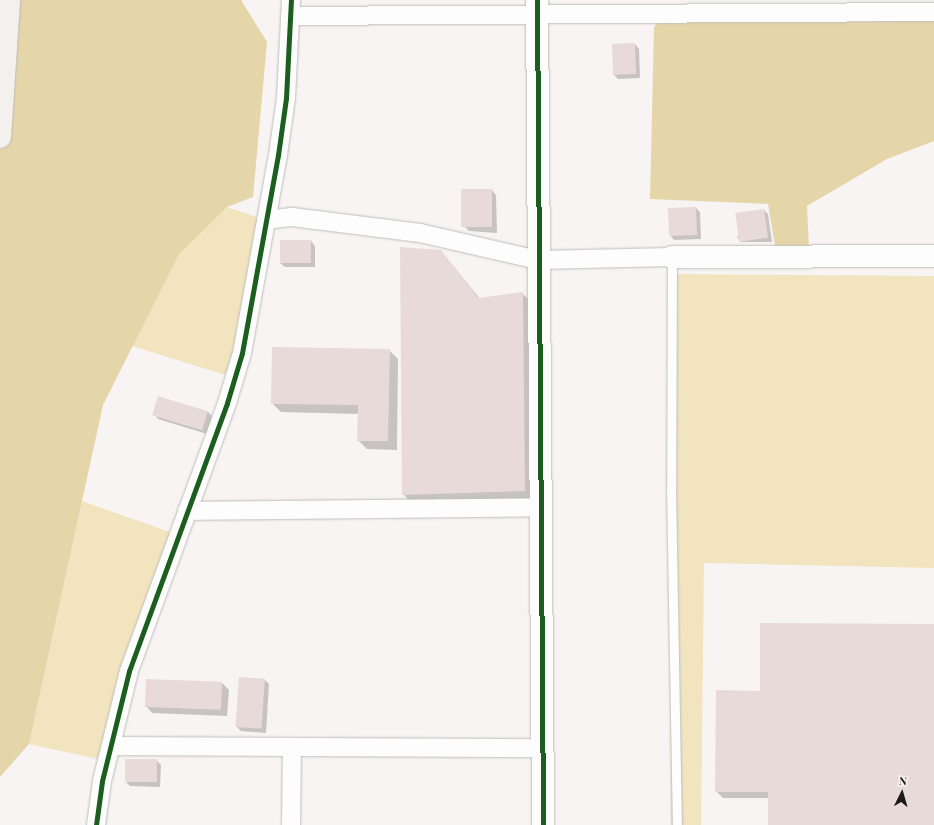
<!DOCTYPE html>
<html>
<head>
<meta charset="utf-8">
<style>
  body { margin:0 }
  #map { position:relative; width:934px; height:825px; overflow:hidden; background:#f8f4f3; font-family:"Playfair Display",serif }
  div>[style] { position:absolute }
  .green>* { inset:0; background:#f1e4bf }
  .forest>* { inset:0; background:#e5d6aa }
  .shadow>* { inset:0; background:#0003 }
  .building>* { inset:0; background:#e7dad9; transform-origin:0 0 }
  .roads { filter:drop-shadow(0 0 1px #bfbcbb) drop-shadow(0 0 1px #bfbcbb) }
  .service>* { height:9px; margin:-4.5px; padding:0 4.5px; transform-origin:4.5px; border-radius:4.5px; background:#fefdfd }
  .minor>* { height:18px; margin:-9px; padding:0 9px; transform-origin:9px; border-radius:9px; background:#fefdfd }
  .tertiary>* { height:22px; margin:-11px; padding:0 11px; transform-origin:11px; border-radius:11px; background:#fefdfd }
  .secondary>* { height:22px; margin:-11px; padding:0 11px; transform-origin:11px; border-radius:11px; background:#f3f0ed }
  .cycleway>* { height:5px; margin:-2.5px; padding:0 2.5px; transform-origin:2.5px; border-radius:2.5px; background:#1b5e20 }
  span { translate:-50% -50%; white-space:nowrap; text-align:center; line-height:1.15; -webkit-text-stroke:4px #fbf3f0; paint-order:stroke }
  .north { position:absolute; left:882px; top:773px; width:40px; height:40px; -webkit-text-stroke:3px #fbf3f0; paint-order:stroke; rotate:5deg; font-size:11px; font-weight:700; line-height:16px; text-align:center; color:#1d1b19 }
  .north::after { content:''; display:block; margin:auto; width:14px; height:18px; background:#1d1b19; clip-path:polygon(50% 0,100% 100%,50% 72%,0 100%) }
</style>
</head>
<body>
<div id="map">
  <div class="green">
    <i style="clip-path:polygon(227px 207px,266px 220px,235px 378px,132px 346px,172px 252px)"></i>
    <i style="clip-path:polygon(669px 274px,934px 276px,934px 568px,704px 563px,701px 825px,671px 825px)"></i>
    <i style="clip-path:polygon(82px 501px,178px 535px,107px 761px,29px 744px)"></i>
  </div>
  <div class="forest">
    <i style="clip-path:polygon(0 0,241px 0,267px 42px,253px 197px,227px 207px,179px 254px,103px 405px,29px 744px,0 777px)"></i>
    <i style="clip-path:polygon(667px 13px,782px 16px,854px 22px,934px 20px,934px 141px,887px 159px,807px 206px,809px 248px,775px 246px,768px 204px,650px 199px,654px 27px)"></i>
  </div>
  <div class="shadow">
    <i style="clip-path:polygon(635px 44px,639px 49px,640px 78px,618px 79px,613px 74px)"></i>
    <i style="clip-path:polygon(492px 190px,496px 195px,497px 233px,469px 231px,464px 226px)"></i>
    <i style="clip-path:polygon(696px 208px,700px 212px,701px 239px,674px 240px,670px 235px)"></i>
    <i style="clip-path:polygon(764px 210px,768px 214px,772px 242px,741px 242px,737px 237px)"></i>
    <i style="clip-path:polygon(311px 241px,315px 246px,315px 267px,285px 267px,280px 263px)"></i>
    <i style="clip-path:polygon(441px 251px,480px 299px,522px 293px,531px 302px,533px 500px,412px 503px,403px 494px)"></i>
    <i style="clip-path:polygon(389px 350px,398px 359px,397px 450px,367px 449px,358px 440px,359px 414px,281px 412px,272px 403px)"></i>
    <i style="clip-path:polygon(208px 412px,212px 416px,207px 434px,158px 419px,154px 414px)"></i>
    <i style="clip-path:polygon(934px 625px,934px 825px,769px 825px,769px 798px,723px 798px,716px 791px,761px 692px)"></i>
    <i style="clip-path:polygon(265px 680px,269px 684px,266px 733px,241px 731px,237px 727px)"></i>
    <i style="clip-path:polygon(222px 683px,229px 690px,227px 716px,152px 713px,146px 706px)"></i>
    <i style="clip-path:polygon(156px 760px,161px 765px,160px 787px,130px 786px,126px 782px)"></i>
  </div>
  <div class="building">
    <i style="left:635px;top:43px;width:31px;height:23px;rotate:88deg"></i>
    <i style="left:461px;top:189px;width:31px;height:38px"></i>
    <i style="left:696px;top:207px;width:28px;height:28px;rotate:88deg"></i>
    <i style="left:764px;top:209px;width:29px;height:29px;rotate:82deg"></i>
    <i style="left:280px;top:240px;width:31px;height:23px"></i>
    <i style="clip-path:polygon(400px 247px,441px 250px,478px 298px,523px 292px,525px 491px,402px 495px)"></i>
    <i style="clip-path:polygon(272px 347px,390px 349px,388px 441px,357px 441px,358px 405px,271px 404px)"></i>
    <i style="left:158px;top:396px;width:52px;height:20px;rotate:17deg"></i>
    <i style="clip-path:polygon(760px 623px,934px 624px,934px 825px,768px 825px,768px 792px,715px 792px,716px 690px,760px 691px)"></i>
    <i style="left:239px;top:677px;width:26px;height:50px;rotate:4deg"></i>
    <i style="left:146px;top:679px;width:76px;height:28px;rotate:2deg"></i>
    <i style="left:125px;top:759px;width:32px;height:23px"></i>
  </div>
  <div class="roads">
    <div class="service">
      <i style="left:672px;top:257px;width:230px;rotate:90.2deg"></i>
      <i style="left:671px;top:487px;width:338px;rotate:89deg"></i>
    </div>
    <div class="minor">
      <i style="left:290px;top:16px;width:644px;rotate:-0.36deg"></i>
      <i style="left:266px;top:220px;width:26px;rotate:-7deg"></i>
      <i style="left:292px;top:217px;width:129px;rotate:7.1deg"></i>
      <i style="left:420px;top:233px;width:121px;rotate:12.9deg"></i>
      <i style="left:538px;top:260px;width:134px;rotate:-1.3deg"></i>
      <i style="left:187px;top:511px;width:354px;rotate:-0.6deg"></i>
      <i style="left:111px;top:746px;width:431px;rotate:0.3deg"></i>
      <i style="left:96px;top:825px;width:44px;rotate:-82.2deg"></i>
      <i style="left:102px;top:781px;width:113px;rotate:-76.2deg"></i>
      <i style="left:129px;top:671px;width:285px;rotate:-69.9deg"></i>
      <i style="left:227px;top:403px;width:52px;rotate:-73.3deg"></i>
      <i style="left:242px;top:353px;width:201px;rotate:-79.7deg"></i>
      <i style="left:278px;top:155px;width:58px;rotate:-82deg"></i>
      <i style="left:286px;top:98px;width:98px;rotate:-87.1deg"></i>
      <i style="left:291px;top:825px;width:78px;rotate:-89.3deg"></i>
    </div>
    <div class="tertiary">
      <i style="left:537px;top:0;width:825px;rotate:89.58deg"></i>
      <i style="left:672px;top:257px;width:262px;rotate:-0.2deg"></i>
    </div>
    <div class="secondary">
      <i style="left:0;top:137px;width:137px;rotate:-86.2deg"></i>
    </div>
  </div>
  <div class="cycleway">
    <i style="left:537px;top:0;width:825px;rotate:89.58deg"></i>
    <i style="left:96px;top:825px;width:44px;rotate:-82.2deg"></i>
    <i style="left:102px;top:781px;width:113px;rotate:-76.2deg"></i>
    <i style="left:129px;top:671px;width:285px;rotate:-69.9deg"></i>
    <i style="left:227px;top:403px;width:52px;rotate:-73.3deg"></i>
    <i style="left:242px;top:353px;width:201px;rotate:-79.7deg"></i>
    <i style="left:278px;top:155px;width:58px;rotate:-82deg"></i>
    <i style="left:286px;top:98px;width:98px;rotate:-87.1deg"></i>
  </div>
  <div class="north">N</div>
</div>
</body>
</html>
